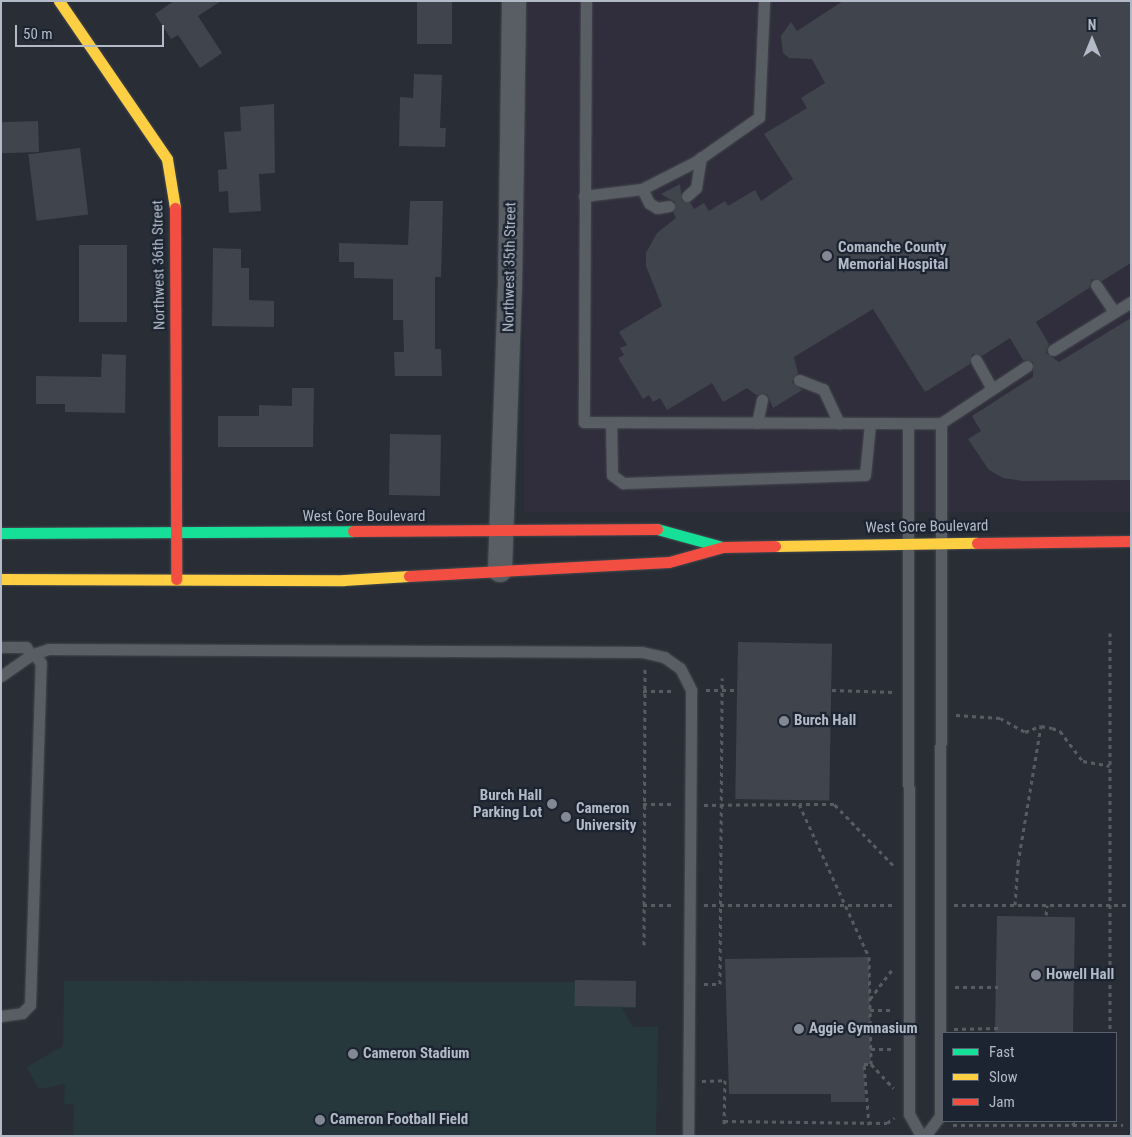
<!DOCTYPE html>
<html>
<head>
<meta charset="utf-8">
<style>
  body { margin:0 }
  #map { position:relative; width:1132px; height:1137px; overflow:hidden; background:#292e36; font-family:"Roboto Condensed",sans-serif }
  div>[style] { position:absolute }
  .medical>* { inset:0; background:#302e3c; transform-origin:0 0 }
  .green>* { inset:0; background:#26383c }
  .building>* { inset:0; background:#40444c; transform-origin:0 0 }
  .path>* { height:3px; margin-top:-1.5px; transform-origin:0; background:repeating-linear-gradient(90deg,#565c61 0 4px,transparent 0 8px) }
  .roads { filter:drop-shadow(0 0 1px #45494f) drop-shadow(0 0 1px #45494f) }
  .lane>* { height:11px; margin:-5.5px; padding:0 5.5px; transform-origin:5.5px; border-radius:5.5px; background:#595d64 }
  .street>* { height:24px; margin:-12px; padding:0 12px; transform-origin:12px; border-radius:12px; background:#595d64 }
  .fast>* { height:11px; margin:-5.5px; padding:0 5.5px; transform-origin:5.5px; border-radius:5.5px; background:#16e098 }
  .slow>* { height:11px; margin:-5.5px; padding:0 5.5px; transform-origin:5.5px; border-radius:5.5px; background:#ffcf43 }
  .jam>* { height:11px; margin:-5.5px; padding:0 5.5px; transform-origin:5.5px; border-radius:5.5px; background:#f24e42 }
  .dots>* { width:14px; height:14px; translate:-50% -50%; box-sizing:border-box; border:2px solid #1c2431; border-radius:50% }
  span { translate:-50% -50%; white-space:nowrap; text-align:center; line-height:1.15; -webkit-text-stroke:4.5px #1c2431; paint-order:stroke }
  .poi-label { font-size:15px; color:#b2bac7; font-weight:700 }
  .left { translate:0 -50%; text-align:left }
  .right { translate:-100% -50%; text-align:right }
  .street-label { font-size:15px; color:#b2bac7 }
  .frame { position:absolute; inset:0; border:2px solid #b2bac7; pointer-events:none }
  .legend { position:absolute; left:942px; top:1032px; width:175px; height:90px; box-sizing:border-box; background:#1c2431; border:1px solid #58606d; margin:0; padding:6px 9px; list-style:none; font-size:15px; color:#b2bac7 }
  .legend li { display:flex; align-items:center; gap:10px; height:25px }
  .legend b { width:25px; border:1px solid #58606d }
  .north { position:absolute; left:1067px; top:15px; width:50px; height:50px; -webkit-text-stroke:4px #1c2431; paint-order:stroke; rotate:0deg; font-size:14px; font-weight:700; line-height:20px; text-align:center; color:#b2bac7 }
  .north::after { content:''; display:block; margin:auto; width:18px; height:22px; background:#b2bac7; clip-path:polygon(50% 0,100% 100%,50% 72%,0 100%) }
  .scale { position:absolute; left:15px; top:25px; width:149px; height:22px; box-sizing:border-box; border:2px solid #b2bac7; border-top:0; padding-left:6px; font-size:15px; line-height:18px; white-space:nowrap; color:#b2bac7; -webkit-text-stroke:4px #1c2431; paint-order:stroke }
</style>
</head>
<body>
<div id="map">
  <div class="medical">
    <i style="left:524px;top:1px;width:607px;height:511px"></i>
  </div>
  <div class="green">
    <i style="clip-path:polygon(64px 981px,636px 982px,636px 1008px,622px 1008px,633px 1027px,658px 1027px,656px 1136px,73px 1136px,74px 1105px,64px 1104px,65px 1084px,39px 1089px,27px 1067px,63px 1046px)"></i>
  </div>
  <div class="building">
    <i style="clip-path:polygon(174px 1px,221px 1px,198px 16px,222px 53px,200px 68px,178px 35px,171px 39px,155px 14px)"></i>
    <i style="left:417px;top:1px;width:35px;height:43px"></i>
    <i style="clip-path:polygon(843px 1px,1131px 1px,1131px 263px,1102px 281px,1092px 279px,1089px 288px,1036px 322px,1049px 344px,1046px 353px,1059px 362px,1131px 318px,1131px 480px,1022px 481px,1003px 478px,989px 470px,968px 439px,981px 431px,972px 416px,1033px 377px,1033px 362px,1023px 360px,1010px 338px,982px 356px,972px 354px,970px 364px,925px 392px,873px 309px,794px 357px,798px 373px,792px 382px,802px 390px,773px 408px,767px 394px,756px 395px,747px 388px,723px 402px,712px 383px,667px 410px,660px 398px,653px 402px,649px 395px,643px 399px,618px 358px,624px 355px,620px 348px,627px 345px,619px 332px,662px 306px,646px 266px,646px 253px,657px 233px,676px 218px,673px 212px,675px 202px,661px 194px,680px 184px,682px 201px,690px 202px,694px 209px,704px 203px,709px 211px,725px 201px,728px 206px,755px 190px,761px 201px,793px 179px,764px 134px,807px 108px,801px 98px,825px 83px,812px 59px,789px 58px,783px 53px,781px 36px,791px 22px,797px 31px)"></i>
    <i style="clip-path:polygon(414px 74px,442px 75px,440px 128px,446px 128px,445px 147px,399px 146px,400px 97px,413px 98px)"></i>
    <i style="clip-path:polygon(274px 104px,275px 173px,259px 174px,261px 211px,229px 213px,228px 191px,219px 192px,218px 170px,227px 169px,224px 132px,241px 131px,240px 107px)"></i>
    <i style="left:38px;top:121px;width:31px;height:37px;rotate:88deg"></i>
    <i style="left:80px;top:148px;width:67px;height:52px;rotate:83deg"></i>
    <i style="clip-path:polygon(410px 201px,443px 201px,441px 277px,435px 277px,435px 349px,441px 349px,442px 376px,395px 376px,394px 352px,404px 352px,403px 320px,393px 320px,393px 279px,354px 278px,354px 262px,339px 262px,339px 243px,408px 245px)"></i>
    <i style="left:79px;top:245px;width:48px;height:77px"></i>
    <i style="clip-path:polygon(213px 248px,241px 249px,241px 268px,249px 268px,249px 300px,274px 301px,274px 327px,212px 326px)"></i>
    <i style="clip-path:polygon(102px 354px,126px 355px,125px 413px,65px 412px,65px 404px,36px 404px,36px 376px,101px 377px)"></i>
    <i style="clip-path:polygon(292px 388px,314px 388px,313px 447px,218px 447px,218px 416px,259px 416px,259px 405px,292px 406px)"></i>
    <i style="left:390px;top:434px;width:51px;height:61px;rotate:1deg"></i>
    <i style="left:738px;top:642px;width:94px;height:157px;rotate:1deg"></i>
    <i style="left:997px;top:916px;width:78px;height:117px;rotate:1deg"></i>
    <i style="clip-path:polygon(869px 957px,871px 1064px,864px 1064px,865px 1102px,831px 1102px,831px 1094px,729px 1094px,725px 959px)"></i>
    <i style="left:575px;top:980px;width:61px;height:26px;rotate:1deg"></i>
  </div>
  <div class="path">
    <i style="left:1110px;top:633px;width:400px;rotate:90deg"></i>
    <i style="left:706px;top:690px;width:30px"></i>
    <i style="left:832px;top:690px;width:62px;rotate:1.8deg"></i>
    <i style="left:643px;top:691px;width:32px"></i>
    <i style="left:956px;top:715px;width:44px;rotate:3.9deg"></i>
    <i style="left:1000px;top:718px;width:29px;rotate:29deg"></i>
    <i style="left:1025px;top:732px;width:17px;rotate:-21deg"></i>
    <i style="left:1041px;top:726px;width:11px;rotate:10deg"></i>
    <i style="left:1052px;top:728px;width:9px;rotate:21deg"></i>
    <i style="left:1060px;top:731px;width:38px;rotate:53deg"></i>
    <i style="left:1083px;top:761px;width:27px;rotate:10deg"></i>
    <i style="left:643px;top:804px;width:32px"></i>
    <i style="left:704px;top:805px;width:95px;rotate:-0.6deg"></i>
    <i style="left:893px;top:865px;width:85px;rotate:-134deg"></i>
    <i style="left:834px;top:804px;width:35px;rotate:180deg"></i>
    <i style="left:799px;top:804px;width:168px;rotate:65.4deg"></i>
    <i style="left:869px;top:957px;width:107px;rotate:88.9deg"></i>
    <i style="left:871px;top:1064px;width:33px;rotate:47deg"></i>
    <i style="left:643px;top:905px;width:32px"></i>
    <i style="left:704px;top:905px;width:191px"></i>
    <i style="left:954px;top:905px;width:177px"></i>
    <i style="left:1015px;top:905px;width:42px;rotate:-85.9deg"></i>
    <i style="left:1018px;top:863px;width:139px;rotate:-80.5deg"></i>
    <i style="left:1046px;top:915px;width:10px;rotate:-84deg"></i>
    <i style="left:644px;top:945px;width:277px;rotate:-89.8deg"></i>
    <i style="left:704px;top:984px;width:16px"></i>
    <i style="left:720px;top:984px;width:306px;rotate:-89.6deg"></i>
    <i style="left:955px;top:987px;width:43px"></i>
    <i style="left:870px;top:999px;width:36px;rotate:-53deg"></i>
    <i style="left:870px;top:1010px;width:24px"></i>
    <i style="left:954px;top:1029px;width:44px;rotate:-1.3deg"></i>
    <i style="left:871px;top:1049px;width:24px"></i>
    <i style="left:702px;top:1081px;width:23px;rotate:-2deg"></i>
    <i style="left:725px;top:1080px;width:44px;rotate:91.3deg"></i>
    <i style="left:724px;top:1121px;width:163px;rotate:0.7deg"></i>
    <i style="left:887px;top:1123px;width:9px;rotate:-36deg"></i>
    <i style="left:869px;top:1125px;width:61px;rotate:-94.7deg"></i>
    <i style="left:864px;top:1064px;width:7px"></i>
    <i style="left:953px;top:1125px;width:170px"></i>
    <i style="left:1072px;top:1125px;width:7px;rotate:-34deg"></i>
  </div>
  <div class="roads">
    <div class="lane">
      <i style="left:586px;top:1px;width:421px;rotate:90.3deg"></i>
      <i style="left:584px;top:422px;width:357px;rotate:0.2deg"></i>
      <i style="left:941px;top:423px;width:103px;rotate:-33.5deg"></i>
      <i style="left:642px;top:189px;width:16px;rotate:63deg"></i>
      <i style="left:649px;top:203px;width:9px;rotate:32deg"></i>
      <i style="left:657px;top:208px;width:12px;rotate:-9deg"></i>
      <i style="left:584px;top:196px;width:58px;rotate:-6.9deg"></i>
      <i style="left:642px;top:189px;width:59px;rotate:-27deg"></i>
      <i style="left:695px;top:162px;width:78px;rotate:-35.1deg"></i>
      <i style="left:759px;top:117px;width:116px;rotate:-87.5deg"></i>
      <i style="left:687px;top:196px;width:12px;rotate:-42deg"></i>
      <i style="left:696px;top:188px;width:31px;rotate:-81deg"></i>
      <i style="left:1096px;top:285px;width:32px;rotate:56deg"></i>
      <i style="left:1053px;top:350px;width:92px;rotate:-31.6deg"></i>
      <i style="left:976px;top:360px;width:33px;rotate:61deg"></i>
      <i style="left:799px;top:380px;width:26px;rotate:21deg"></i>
      <i style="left:823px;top:389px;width:38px;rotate:65deg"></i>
      <i style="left:611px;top:422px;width:53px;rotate:88.9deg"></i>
      <i style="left:612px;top:475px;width:14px;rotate:36deg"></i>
      <i style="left:623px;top:483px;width:242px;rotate:-1.9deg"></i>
      <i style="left:865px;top:475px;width:51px;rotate:-84.4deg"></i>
      <i style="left:757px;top:423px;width:24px;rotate:-78deg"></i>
      <i style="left:908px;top:424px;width:690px;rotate:89.92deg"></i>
      <i style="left:909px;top:1114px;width:25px;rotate:61deg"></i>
      <i style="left:1px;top:647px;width:25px"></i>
      <i style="left:26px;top:647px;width:9px;rotate:58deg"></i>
      <i style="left:1px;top:676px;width:37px;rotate:-35deg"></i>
      <i style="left:31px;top:655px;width:18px;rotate:-19deg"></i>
      <i style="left:48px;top:649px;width:594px;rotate:0.29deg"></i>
      <i style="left:642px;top:652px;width:23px;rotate:13deg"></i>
      <i style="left:664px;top:657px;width:19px;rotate:35deg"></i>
      <i style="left:680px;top:668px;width:25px;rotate:63deg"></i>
      <i style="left:691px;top:690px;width:31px;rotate:90deg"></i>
      <i style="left:691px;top:721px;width:415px;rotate:90.4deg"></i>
      <i style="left:1px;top:1016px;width:21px;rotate:-8deg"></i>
      <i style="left:22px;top:1013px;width:11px;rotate:-45deg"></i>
      <i style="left:30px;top:1005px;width:342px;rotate:-88.2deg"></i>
      <i style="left:41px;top:663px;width:11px;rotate:-128deg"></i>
      <i style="left:925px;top:1136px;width:25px;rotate:-53deg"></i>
      <i style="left:940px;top:1116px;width:693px;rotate:-89.92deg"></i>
    </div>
    <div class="street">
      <i style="left:500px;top:570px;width:281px;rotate:-88deg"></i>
      <i style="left:510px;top:289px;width:288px;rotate:-89.2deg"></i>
    </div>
    <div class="fast">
      <i style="left:657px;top:529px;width:68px;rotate:15.3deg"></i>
      <i style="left:1px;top:533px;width:352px;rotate:-0.3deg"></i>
    </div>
    <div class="slow">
      <i style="left:59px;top:1px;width:191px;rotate:55.6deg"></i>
      <i style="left:167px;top:159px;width:50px;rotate:80.7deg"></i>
      <i style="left:775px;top:546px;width:202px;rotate:-0.9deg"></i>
      <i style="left:1px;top:579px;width:343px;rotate:0.2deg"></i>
      <i style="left:344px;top:580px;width:65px;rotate:-3.5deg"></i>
    </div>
    <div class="jam">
      <i style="left:175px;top:208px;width:371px;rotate:89.8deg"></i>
      <i style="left:353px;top:531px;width:304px;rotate:-0.4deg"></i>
      <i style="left:977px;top:543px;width:154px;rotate:-0.7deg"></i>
      <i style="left:409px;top:576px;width:260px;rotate:-3.1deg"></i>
      <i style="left:669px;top:562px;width:56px;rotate:-15.5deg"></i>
      <i style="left:723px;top:547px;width:52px;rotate:-1.1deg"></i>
    </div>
  </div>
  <div class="dots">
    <i style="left:827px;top:256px;background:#828994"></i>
    <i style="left:784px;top:721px;background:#828994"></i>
    <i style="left:552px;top:804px;background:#828994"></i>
    <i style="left:566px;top:817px;background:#828994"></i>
    <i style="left:1036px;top:975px;background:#828994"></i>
    <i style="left:799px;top:1029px;background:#828994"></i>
    <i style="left:353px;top:1054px;background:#828994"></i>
    <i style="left:320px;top:1120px;background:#828994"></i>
  </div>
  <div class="poi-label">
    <span class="left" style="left:838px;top:256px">Comanche County<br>Memorial Hospital</span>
    <span class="left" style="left:794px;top:721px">Burch Hall</span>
    <span class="right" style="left:542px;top:804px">Burch Hall<br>Parking Lot</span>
    <span class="left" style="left:576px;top:817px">Cameron<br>University</span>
    <span class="left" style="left:1046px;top:975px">Howell Hall</span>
    <span class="left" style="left:809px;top:1029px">Aggie Gymnasium</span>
    <span class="left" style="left:363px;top:1054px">Cameron Stadium</span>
    <span class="left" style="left:330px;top:1120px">Cameron Football Field</span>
  </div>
  <div class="street-label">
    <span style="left:159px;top:265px;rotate:-91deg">Northwest 36th Street</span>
    <span style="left:510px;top:267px;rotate:-89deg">Northwest 35th Street</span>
    <span style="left:364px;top:517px">West Gore Boulevard</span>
    <span style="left:927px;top:527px;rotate:-1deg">West Gore Boulevard</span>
  </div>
  <div class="frame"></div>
  <ul class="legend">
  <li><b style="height:6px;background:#16e098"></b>Fast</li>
  <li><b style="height:6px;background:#ffcf43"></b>Slow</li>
  <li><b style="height:6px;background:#f24e42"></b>Jam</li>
  </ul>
  <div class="north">N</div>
  <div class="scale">50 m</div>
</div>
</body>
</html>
